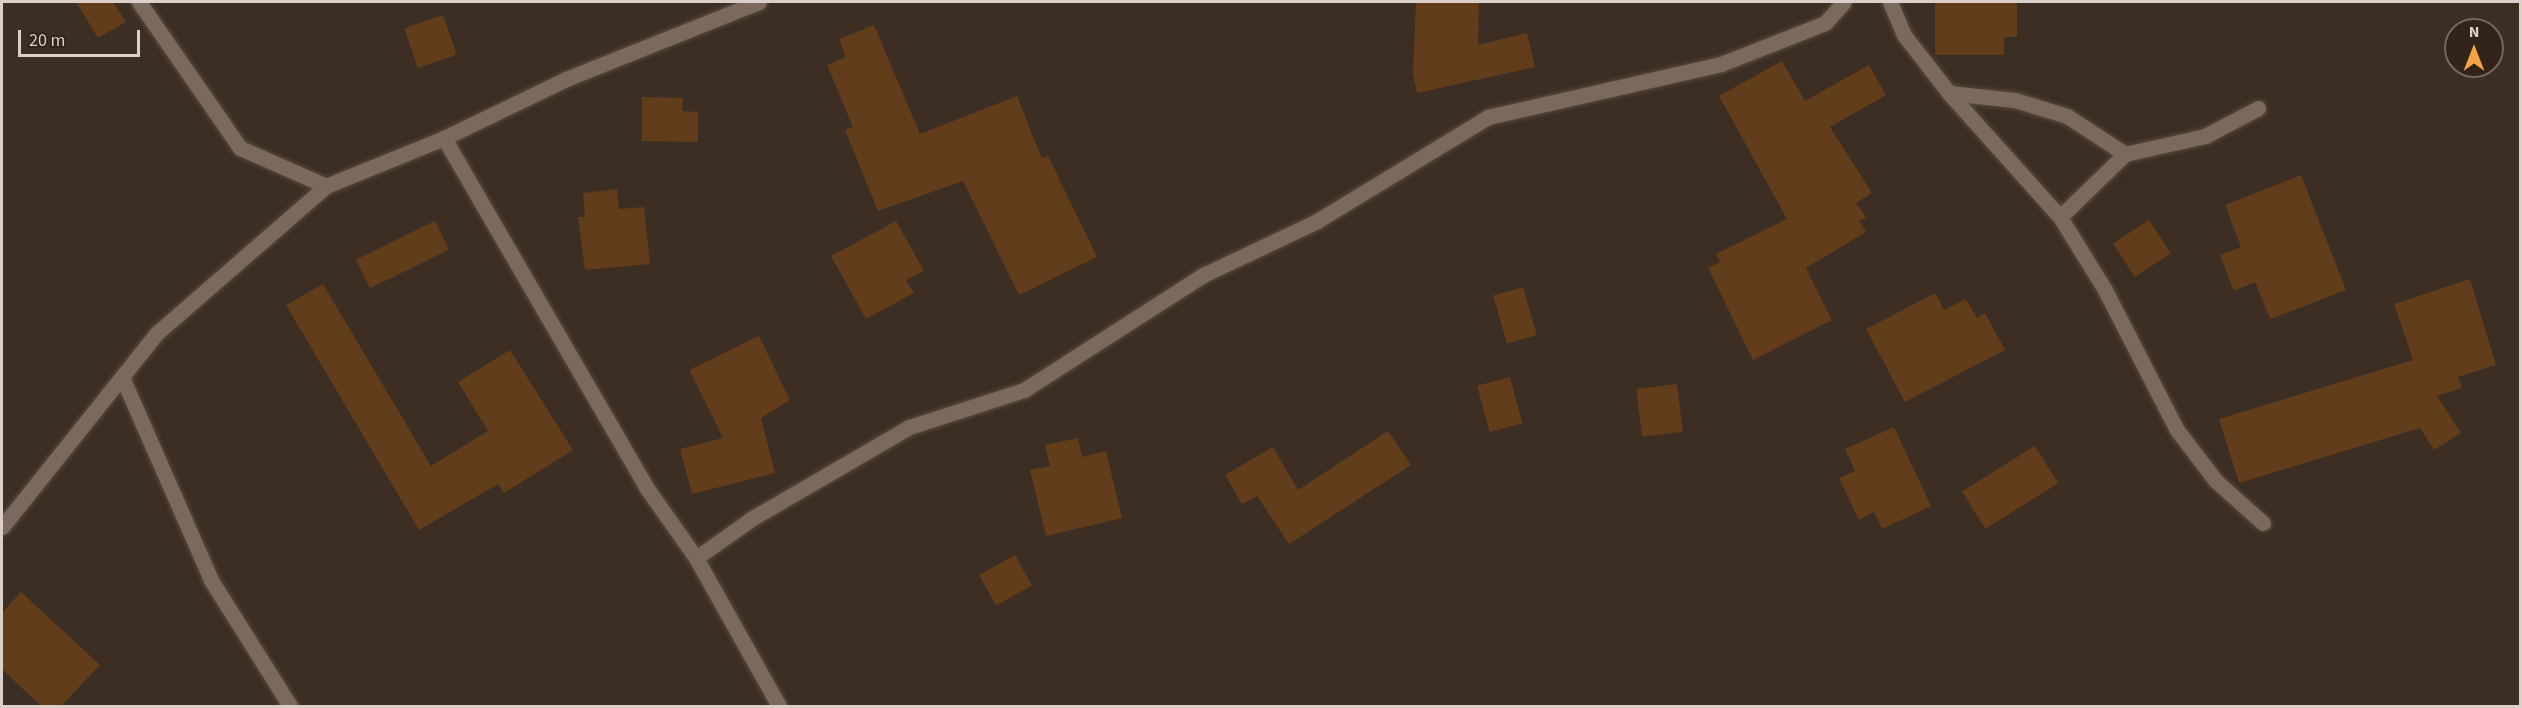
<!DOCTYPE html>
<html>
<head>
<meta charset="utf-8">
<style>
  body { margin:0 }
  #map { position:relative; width:2522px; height:708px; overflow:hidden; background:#3c2e22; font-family:"Source Sans 3",sans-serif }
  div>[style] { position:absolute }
  .building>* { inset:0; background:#623d1b; transform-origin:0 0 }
  .roads { filter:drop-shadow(0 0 2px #564a3f) drop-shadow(0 0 2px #564a3f) }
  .minor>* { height:15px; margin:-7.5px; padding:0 7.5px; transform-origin:7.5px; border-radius:7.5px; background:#7a695c }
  span { translate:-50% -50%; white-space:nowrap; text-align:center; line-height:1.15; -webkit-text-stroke:5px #322418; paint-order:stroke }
  .frame { position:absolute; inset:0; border:3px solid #dad0c9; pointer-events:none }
  .north { position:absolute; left:2444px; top:18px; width:60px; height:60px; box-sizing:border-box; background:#322418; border:2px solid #75695f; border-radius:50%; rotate:0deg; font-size:16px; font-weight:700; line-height:24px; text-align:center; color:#dad0c9 }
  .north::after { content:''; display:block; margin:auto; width:21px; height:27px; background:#f2a542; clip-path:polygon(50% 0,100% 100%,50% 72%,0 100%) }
  .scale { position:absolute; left:18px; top:30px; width:122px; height:27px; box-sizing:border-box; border:3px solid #dad0c9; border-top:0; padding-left:8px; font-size:18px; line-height:21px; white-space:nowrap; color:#dad0c9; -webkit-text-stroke:4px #322418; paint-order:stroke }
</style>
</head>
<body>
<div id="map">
  <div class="building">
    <i style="clip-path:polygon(76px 2px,113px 2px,126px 22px,98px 38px)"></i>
    <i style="clip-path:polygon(1416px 2px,1479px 2px,1478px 45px,1527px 33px,1535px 67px,1417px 93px,1413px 73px)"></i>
    <i style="clip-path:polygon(1935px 2px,2017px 2px,2017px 37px,2004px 37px,2004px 55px,1935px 55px)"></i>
    <i style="left:443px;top:15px;width:42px;height:41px;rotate:71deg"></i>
    <i style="clip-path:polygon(874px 25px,920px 134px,1017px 96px,1042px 159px,1048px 156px,1097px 257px,1019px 295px,963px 181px,878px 211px,845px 130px,853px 127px,827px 65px,846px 57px,839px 39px)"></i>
    <i style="clip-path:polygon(1782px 61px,1805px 101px,1869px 65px,1886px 95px,1830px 127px,1872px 193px,1856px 203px,1866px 217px,1859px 221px,1866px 232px,1806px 268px,1832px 320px,1753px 360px,1708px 268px,1720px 262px,1716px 254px,1787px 219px,1719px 96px)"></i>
    <i style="clip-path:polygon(642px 97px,683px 98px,682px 111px,698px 112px,698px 142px,642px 141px)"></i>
    <i style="clip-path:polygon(2301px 175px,2346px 290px,2270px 319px,2255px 282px,2234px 291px,2220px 255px,2241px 247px,2225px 205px)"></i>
    <i style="clip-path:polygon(617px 189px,619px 209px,644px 207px,650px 264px,585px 270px,578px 217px,585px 217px,583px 193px)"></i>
    <i style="left:2149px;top:220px;width:40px;height:43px;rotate:57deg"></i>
    <i style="left:435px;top:221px;width:32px;height:88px;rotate:64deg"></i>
    <i style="clip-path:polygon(896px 221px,924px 271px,906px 280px,914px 293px,866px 319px,831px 256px)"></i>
    <i style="clip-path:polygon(2470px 279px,2496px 365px,2458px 377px,2462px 388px,2437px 396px,2461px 433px,2434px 450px,2420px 428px,2239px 483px,2219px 419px,2413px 360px,2394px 304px)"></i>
    <i style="clip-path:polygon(323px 284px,431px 466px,488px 431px,458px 382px,510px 350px,573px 450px,504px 493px,498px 484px,419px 530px,286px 305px)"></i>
    <i style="left:1523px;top:287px;width:50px;height:31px;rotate:74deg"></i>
    <i style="clip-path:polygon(1935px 293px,1944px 310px,1966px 299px,1977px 318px,1985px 313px,2005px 350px,1905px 402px,1866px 329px)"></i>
    <i style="clip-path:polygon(759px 336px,790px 400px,761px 418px,775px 473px,692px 494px,680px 449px,723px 438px,689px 370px)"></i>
    <i style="left:1510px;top:377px;width:48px;height:34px;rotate:75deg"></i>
    <i style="left:1677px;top:384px;width:48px;height:41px;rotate:83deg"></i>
    <i style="clip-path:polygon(1894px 427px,1931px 506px,1882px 529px,1874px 512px,1859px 520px,1839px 478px,1855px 471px,1845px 449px)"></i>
    <i style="clip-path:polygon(1388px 431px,1411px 465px,1289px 544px,1257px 496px,1242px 504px,1225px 475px,1273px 447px,1298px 490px)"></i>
    <i style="clip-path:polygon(1078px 438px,1082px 457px,1106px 451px,1122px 518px,1046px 536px,1030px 470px,1050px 466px,1045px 445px)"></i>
    <i style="left:2035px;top:446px;width:44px;height:86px;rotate:58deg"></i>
    <i style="left:1015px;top:555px;width:35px;height:41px;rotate:61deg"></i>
    <i style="clip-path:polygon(21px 592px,100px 665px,61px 706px,41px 706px,2px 669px,2px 613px)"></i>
  </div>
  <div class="roads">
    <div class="minor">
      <i style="left:139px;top:2px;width:178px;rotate:55.3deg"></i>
      <i style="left:240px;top:148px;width:94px;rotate:23.8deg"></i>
      <i style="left:1890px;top:2px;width:36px;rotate:67deg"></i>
      <i style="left:1904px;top:35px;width:73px;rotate:52.2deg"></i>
      <i style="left:1949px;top:93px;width:66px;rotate:6.1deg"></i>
      <i style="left:2015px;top:100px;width:54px;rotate:17.1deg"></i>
      <i style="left:2067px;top:116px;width:69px;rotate:33.2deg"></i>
      <i style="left:2125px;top:154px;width:82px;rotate:-12.7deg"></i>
      <i style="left:2205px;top:136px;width:60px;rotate:-27.8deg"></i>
      <i style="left:1949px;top:93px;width:166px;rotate:48.2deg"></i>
      <i style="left:2060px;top:217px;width:86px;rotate:58.3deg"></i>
      <i style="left:2105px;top:290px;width:157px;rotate:62.8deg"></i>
      <i style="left:2177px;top:430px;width:64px;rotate:52.6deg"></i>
      <i style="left:2216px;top:481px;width:63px;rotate:41.8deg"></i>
      <i style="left:444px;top:138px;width:403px;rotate:59.9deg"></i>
      <i style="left:646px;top:487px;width:87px;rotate:54.8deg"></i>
      <i style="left:696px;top:558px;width:170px;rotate:60.7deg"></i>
      <i style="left:2060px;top:217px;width:91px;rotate:-44.1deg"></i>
      <i style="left:122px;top:377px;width:222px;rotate:66.3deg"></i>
      <i style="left:211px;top:580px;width:149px;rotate:57.9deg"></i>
      <i style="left:2px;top:527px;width:248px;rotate:-51.4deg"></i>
      <i style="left:157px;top:333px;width:224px;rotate:-41deg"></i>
      <i style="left:326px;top:186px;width:127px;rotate:-22.1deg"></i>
      <i style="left:444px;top:138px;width:136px;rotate:-25.8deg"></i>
      <i style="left:566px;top:79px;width:208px;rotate:-21.8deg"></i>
      <i style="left:696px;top:558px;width:67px;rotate:-35.3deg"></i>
      <i style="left:751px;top:519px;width:183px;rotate:-30.2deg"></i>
      <i style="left:909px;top:427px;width:121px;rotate:-17.8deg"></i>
      <i style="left:1024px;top:390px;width:213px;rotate:-32.7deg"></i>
      <i style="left:1203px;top:275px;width:126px;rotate:-25.3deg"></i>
      <i style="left:1317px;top:221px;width:200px;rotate:-31.3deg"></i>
      <i style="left:1488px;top:117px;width:239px;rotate:-12.8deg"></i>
      <i style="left:1721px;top:64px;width:112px;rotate:-21.5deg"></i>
      <i style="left:1825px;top:23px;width:28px;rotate:-48deg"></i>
    </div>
  </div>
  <div class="frame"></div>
  <div class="north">N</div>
  <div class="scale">20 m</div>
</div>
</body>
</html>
